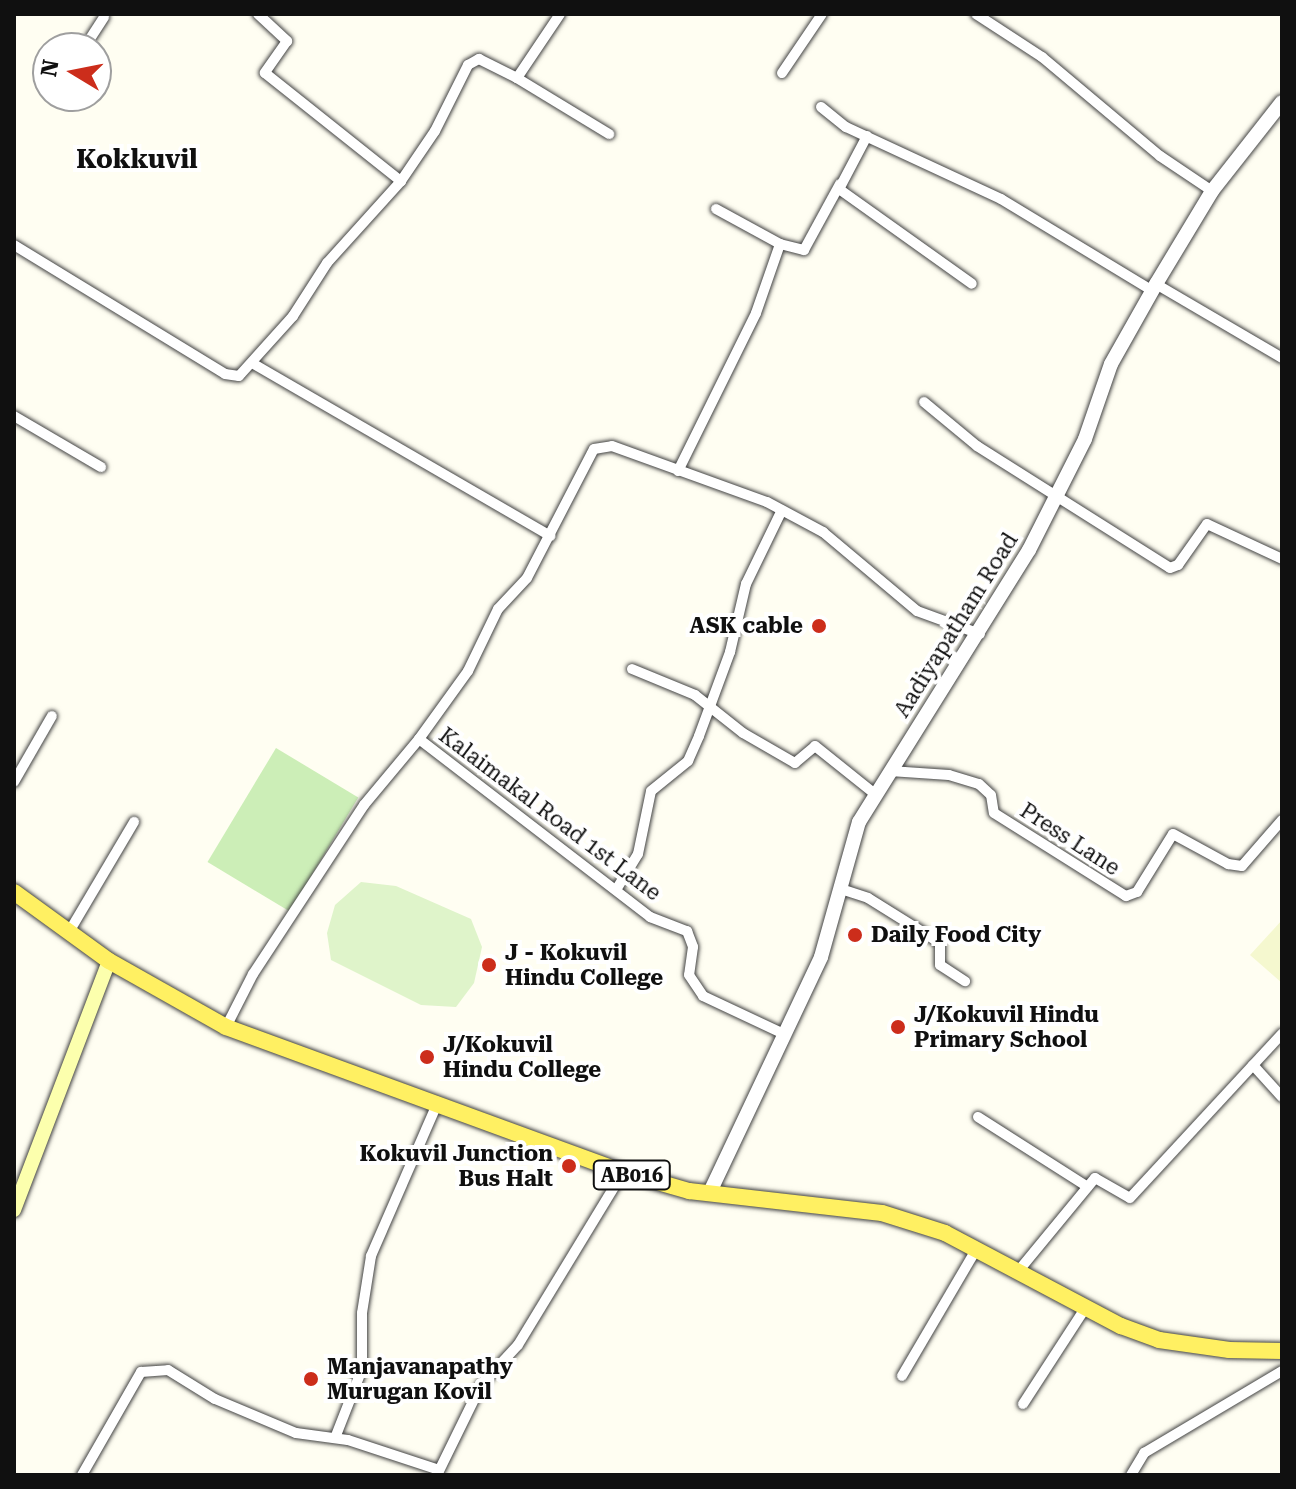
<!DOCTYPE html>
<html>
<head>
<meta charset="utf-8">
<style>
  body { margin:0 }
  #map { position:relative; width:1296px; height:1489px; overflow:hidden; background:#fffef2; font-family:"Roboto Serif",serif }
  div>[style] { position:absolute }
  .farmland>* { inset:0; background:#f5f8cf }
  .green>* { inset:0; background:#cceeb7; transform-origin:0 0 }
  .pitch>* { inset:0; background:#dff4ca }
  .roads { filter:drop-shadow(0 0 2px #434343) drop-shadow(0 0 2px #434343) }
  .minor>* { height:10px; margin:-5px; padding:0 5px; transform-origin:5px; border-radius:5px; background:#fff }
  .tertiary>* { height:14px; margin:-7px; padding:0 7px; transform-origin:7px; border-radius:7px; background:#fff }
  .secondary>* { height:14px; margin:-7px; padding:0 7px; transform-origin:7px; border-radius:7px; background:#fcffad }
  .primary>* { height:16px; margin:-8px; padding:0 8px; transform-origin:8px; border-radius:8px; background:#fff062 }
  .dots>* { width:22px; height:22px; translate:-50% -50%; box-sizing:border-box; border:4px solid #fff; border-radius:50% }
  span { translate:-50% -50%; white-space:nowrap; text-align:center; line-height:1.15; -webkit-text-stroke:8px #fff; paint-order:stroke }
  .shield-label span { padding:2px 6px; background:#fff; border:2px solid; border-radius:6px; -webkit-text-stroke-width:0 }
  .shield-label { font-size:20px; color:#101010; font-weight:700 }
  .street-label { font-size:22px; color:#101010 }
  .poi-label { font-size:22px; color:#101010; font-weight:700 }
  .right { translate:-100% -50%; text-align:right }
  .left { translate:0 -50%; text-align:left }
  .quarter-label { font-size:26px; color:#101010; font-weight:700 }
  .frame { position:absolute; inset:0; border:16px solid #101010; pointer-events:none }
  .north { position:absolute; left:32px; top:32px; width:80px; height:80px; box-sizing:border-box; background:#fff; border:2px solid #9f9f9f; border-radius:50%; rotate:280deg; font-size:22px; font-weight:700; line-height:32px; text-align:center; color:#101010 }
  .north::after { content:''; display:block; margin:auto; width:28px; height:36px; background:#cc2d1b; clip-path:polygon(50% 0,100% 100%,50% 72%,0 100%) }
</style>
</head>
<body>
<div id="map">
  <div class="farmland">
    <i style="clip-path:polygon(1282px 920px,1282px 983px,1250px 955px)"></i>
  </div>
  <div class="green">
    <i style="left:276px;top:748px;width:96px;height:133px;rotate:31deg"></i>
  </div>
  <div class="pitch">
    <i style="clip-path:polygon(361px 882px,396px 886px,471px 919px,482px 947px,474px 983px,456px 1007px,421px 1005px,331px 960px,327px 933px,335px 905px)"></i>
  </div>
  <div class="roads">
    <div class="minor">
      <i style="left:258px;top:14px;width:40px;rotate:43deg"></i>
      <i style="left:287px;top:41px;width:39px;rotate:125deg"></i>
      <i style="left:265px;top:73px;width:174px;rotate:38.5deg"></i>
      <i style="left:976px;top:14px;width:79px;rotate:33.1deg"></i>
      <i style="left:1042px;top:57px;width:154px;rotate:40deg"></i>
      <i style="left:1160px;top:156px;width:63px;rotate:33.9deg"></i>
      <i style="left:84px;top:48px;width:37px;rotate:-57deg"></i>
      <i style="left:782px;top:73px;width:71px;rotate:-55.9deg"></i>
      <i style="left:517px;top:78px;width:108px;rotate:31.3deg"></i>
      <i style="left:821px;top:107px;width:32px;rotate:39deg"></i>
      <i style="left:846px;top:127px;width:171px;rotate:24.9deg"></i>
      <i style="left:1001px;top:199px;width:178px;rotate:31.2deg"></i>
      <i style="left:867px;top:136px;width:60px;rotate:117.8deg"></i>
      <i style="left:839px;top:189px;width:163px;rotate:35.5deg"></i>
      <i style="left:716px;top:209px;width:73px;rotate:28.7deg"></i>
      <i style="left:14px;top:245px;width:247px;rotate:31.4deg"></i>
      <i style="left:225px;top:374px;width:14px;rotate:8deg"></i>
      <i style="left:239px;top:376px;width:81px;rotate:-48deg"></i>
      <i style="left:293px;top:316px;width:63px;rotate:-57.3deg"></i>
      <i style="left:327px;top:263px;width:110px;rotate:-47.9deg"></i>
      <i style="left:401px;top:181px;width:60px;rotate:-55.8deg"></i>
      <i style="left:435px;top:131px;width:74px;rotate:-63.4deg"></i>
      <i style="left:468px;top:65px;width:13px;rotate:-29deg"></i>
      <i style="left:479px;top:59px;width:42px;rotate:26.6deg"></i>
      <i style="left:517px;top:78px;width:77px;rotate:-56.1deg"></i>
      <i style="left:1156px;top:284px;width:146px;rotate:30.4deg"></i>
      <i style="left:252px;top:363px;width:345px;rotate:30.1deg"></i>
      <i style="left:924px;top:402px;width:69px;rotate:39.7deg"></i>
      <i style="left:977px;top:446px;width:228px;rotate:32.3deg"></i>
      <i style="left:1170px;top:568px;width:9px;rotate:-21deg"></i>
      <i style="left:1178px;top:565px;width:50px;rotate:-54.7deg"></i>
      <i style="left:1207px;top:524px;width:83px;rotate:25deg"></i>
      <i style="left:14px;top:416px;width:101px;rotate:30.4deg"></i>
      <i style="left:678px;top:471px;width:176px;rotate:-63.7deg"></i>
      <i style="left:756px;top:313px;width:73px;rotate:-70.8deg"></i>
      <i style="left:780px;top:244px;width:25px;rotate:14deg"></i>
      <i style="left:804px;top:250px;width:75px;rotate:-61.4deg"></i>
      <i style="left:632px;top:669px;width:68px;rotate:22.4deg"></i>
      <i style="left:695px;top:695px;width:61px;rotate:38.4deg"></i>
      <i style="left:743px;top:733px;width:60px;rotate:30deg"></i>
      <i style="left:795px;top:763px;width:26px;rotate:-40deg"></i>
      <i style="left:815px;top:746px;width:77px;rotate:38.7deg"></i>
      <i style="left:419px;top:739px;width:292px;rotate:37.6deg"></i>
      <i style="left:650px;top:917px;width:40px;rotate:21deg"></i>
      <i style="left:687px;top:931px;width:17px;rotate:69deg"></i>
      <i style="left:693px;top:947px;width:28px;rotate:98deg"></i>
      <i style="left:689px;top:975px;width:25px;rotate:56deg"></i>
      <i style="left:703px;top:996px;width:87px;rotate:25.1deg"></i>
      <i style="left:890px;top:771px;width:59px;rotate:3.9deg"></i>
      <i style="left:949px;top:775px;width:31px;rotate:17deg"></i>
      <i style="left:979px;top:784px;width:16px;rotate:43deg"></i>
      <i style="left:991px;top:795px;width:18px;rotate:81deg"></i>
      <i style="left:994px;top:813px;width:156px;rotate:32.2deg"></i>
      <i style="left:1126px;top:896px;width:12px;rotate:-20deg"></i>
      <i style="left:1137px;top:892px;width:68px;rotate:-58.2deg"></i>
      <i style="left:1173px;top:834px;width:63px;rotate:28.6deg"></i>
      <i style="left:1228px;top:864px;width:14px;rotate:8deg"></i>
      <i style="left:1242px;top:866px;width:61px;rotate:-49deg"></i>
      <i style="left:14px;top:782px;width:76px;rotate:-60.1deg"></i>
      <i style="left:616px;top:890px;width:42px;rotate:-58.6deg"></i>
      <i style="left:638px;top:854px;width:64px;rotate:-78.3deg"></i>
      <i style="left:651px;top:791px;width:48px;rotate:-39deg"></i>
      <i style="left:688px;top:761px;width:27px;rotate:-66deg"></i>
      <i style="left:699px;top:736px;width:90px;rotate:-69.7deg"></i>
      <i style="left:730px;top:652px;width:70px;rotate:-76.8deg"></i>
      <i style="left:746px;top:584px;width:82px;rotate:-64.1deg"></i>
      <i style="left:844px;top:890px;width:25px;rotate:18deg"></i>
      <i style="left:868px;top:898px;width:85px;rotate:32deg"></i>
      <i style="left:940px;top:943px;width:22px;rotate:90deg"></i>
      <i style="left:940px;top:965px;width:30px;rotate:33deg"></i>
      <i style="left:69px;top:932px;width:128px;rotate:-59.4deg"></i>
      <i style="left:226px;top:1027px;width:59px;rotate:-63deg"></i>
      <i style="left:253px;top:974px;width:202px;rotate:-56.7deg"></i>
      <i style="left:364px;top:805px;width:86px;rotate:-50.2deg"></i>
      <i style="left:419px;top:739px;width:84px;rotate:-54.2deg"></i>
      <i style="left:468px;top:671px;width:69px;rotate:-64.2deg"></i>
      <i style="left:498px;top:609px;width:42px;rotate:-46.9deg"></i>
      <i style="left:527px;top:578px;width:145px;rotate:-62.6deg"></i>
      <i style="left:594px;top:449px;width:18px;rotate:-9deg"></i>
      <i style="left:612px;top:446px;width:165px;rotate:19.9deg"></i>
      <i style="left:767px;top:502px;width:64px;rotate:28.2deg"></i>
      <i style="left:823px;top:532px;width:123px;rotate:40deg"></i>
      <i style="left:917px;top:611px;width:67px;rotate:20.1deg"></i>
      <i style="left:1253px;top:1065px;width:43px;rotate:47.8deg"></i>
      <i style="left:978px;top:1117px;width:130px;rotate:32.5deg"></i>
      <i style="left:1020px;top:1269px;width:118px;rotate:-50.5deg"></i>
      <i style="left:1095px;top:1178px;width:40px;rotate:29.7deg"></i>
      <i style="left:1130px;top:1198px;width:224px;rotate:-47.2deg"></i>
      <i style="left:902px;top:1376px;width:148px;rotate:-59.6deg"></i>
      <i style="left:1023px;top:1404px;width:116px;rotate:-57deg"></i>
      <i style="left:335px;top:1438px;width:74px;rotate:-68.6deg"></i>
      <i style="left:362px;top:1369px;width:56px;rotate:-90deg"></i>
      <i style="left:362px;top:1313px;width:58px;rotate:-81deg"></i>
      <i style="left:371px;top:1256px;width:168px;rotate:-66.5deg"></i>
      <i style="left:82px;top:1475px;width:119px;rotate:-60.2deg"></i>
      <i style="left:141px;top:1372px;width:27px;rotate:-4deg"></i>
      <i style="left:168px;top:1370px;width:55px;rotate:31.7deg"></i>
      <i style="left:215px;top:1399px;width:88px;rotate:22.8deg"></i>
      <i style="left:296px;top:1433px;width:52px;rotate:7.7deg"></i>
      <i style="left:348px;top:1440px;width:96px;rotate:18.2deg"></i>
      <i style="left:437px;top:1475px;width:100px;rotate:-63.9deg"></i>
      <i style="left:481px;top:1385px;width:54px;rotate:-47.2deg"></i>
      <i style="left:518px;top:1345px;width:202px;rotate:-58.7deg"></i>
      <i style="left:1131px;top:1475px;width:26px;rotate:-59deg"></i>
      <i style="left:1144px;top:1453px;width:161px;rotate:-30.7deg"></i>
    </div>
    <div class="tertiary">
      <i style="left:710px;top:1192px;width:260px;rotate:-64.7deg"></i>
      <i style="left:821px;top:957px;width:140px;rotate:-74.3deg"></i>
      <i style="left:859px;top:822px;width:321px;rotate:-58deg"></i>
      <i style="left:1029px;top:550px;width:124px;rotate:-63.2deg"></i>
      <i style="left:1085px;top:439px;width:79px;rotate:-70.9deg"></i>
      <i style="left:1111px;top:364px;width:92px;rotate:-60.6deg"></i>
      <i style="left:1156px;top:284px;width:109px;rotate:-58.9deg"></i>
      <i style="left:1212px;top:191px;width:113px;rotate:-51.8deg"></i>
    </div>
    <div class="secondary">
      <i style="left:14px;top:1210px;width:267px;rotate:-69.1deg"></i>
    </div>
    <div class="primary">
      <i style="left:14px;top:892px;width:117px;rotate:36deg"></i>
      <i style="left:109px;top:961px;width:134px;rotate:29.4deg"></i>
      <i style="left:226px;top:1027px;width:423px;rotate:20.1deg"></i>
      <i style="left:623px;top:1172px;width:69px;rotate:16.1deg"></i>
      <i style="left:689px;top:1191px;width:194px;rotate:6.5deg"></i>
      <i style="left:882px;top:1213px;width:66px;rotate:17.6deg"></i>
      <i style="left:945px;top:1233px;width:199px;rotate:27.9deg"></i>
      <i style="left:1121px;top:1326px;width:40px;rotate:20.2deg"></i>
      <i style="left:1159px;top:1340px;width:71px;rotate:8.1deg"></i>
      <i style="left:1229px;top:1350px;width:53px;rotate:1.1deg"></i>
    </div>
  </div>
  <div class="dots">
    <i style="left:819px;top:626px;background:#cc2d1b"></i>
    <i style="left:855px;top:935px;background:#cc2d1b"></i>
    <i style="left:489px;top:965px;background:#cc2d1b"></i>
    <i style="left:898px;top:1027px;background:#cc2d1b"></i>
    <i style="left:427px;top:1057px;background:#cc2d1b"></i>
    <i style="left:569px;top:1166px;background:#cc2d1b"></i>
    <i style="left:311px;top:1379px;background:#cc2d1b"></i>
  </div>
  <div class="shield-label">
    <span style="left:632px;top:1175px">AB016</span>
  </div>
  <div class="street-label">
    <span style="left:956px;top:625px;rotate:-58deg">Aadiyapatham Road</span>
    <span style="left:550px;top:814px;rotate:37deg">Kalaimakal Road 1st Lane</span>
    <span style="left:1070px;top:839px;rotate:33deg">Press Lane</span>
  </div>
  <div class="poi-label">
    <span class="right" style="left:803px;top:626px">ASK cable</span>
    <span class="left" style="left:871px;top:935px">Daily Food City</span>
    <span class="left" style="left:505px;top:965px">J - Kokuvil<br>Hindu College</span>
    <span class="left" style="left:914px;top:1027px">J/Kokuvil Hindu<br>Primary School</span>
    <span class="left" style="left:443px;top:1057px">J/Kokuvil<br>Hindu College</span>
    <span class="right" style="left:553px;top:1166px">Kokuvil Junction<br>Bus Halt</span>
    <span class="left" style="left:327px;top:1379px">Manjavanapathy<br>Murugan Kovil</span>
  </div>
  <div class="quarter-label">
    <span style="left:137px;top:160px">Kokkuvil</span>
  </div>
  <div class="frame"></div>
  <div class="north">N</div>
</div>
</body>
</html>
